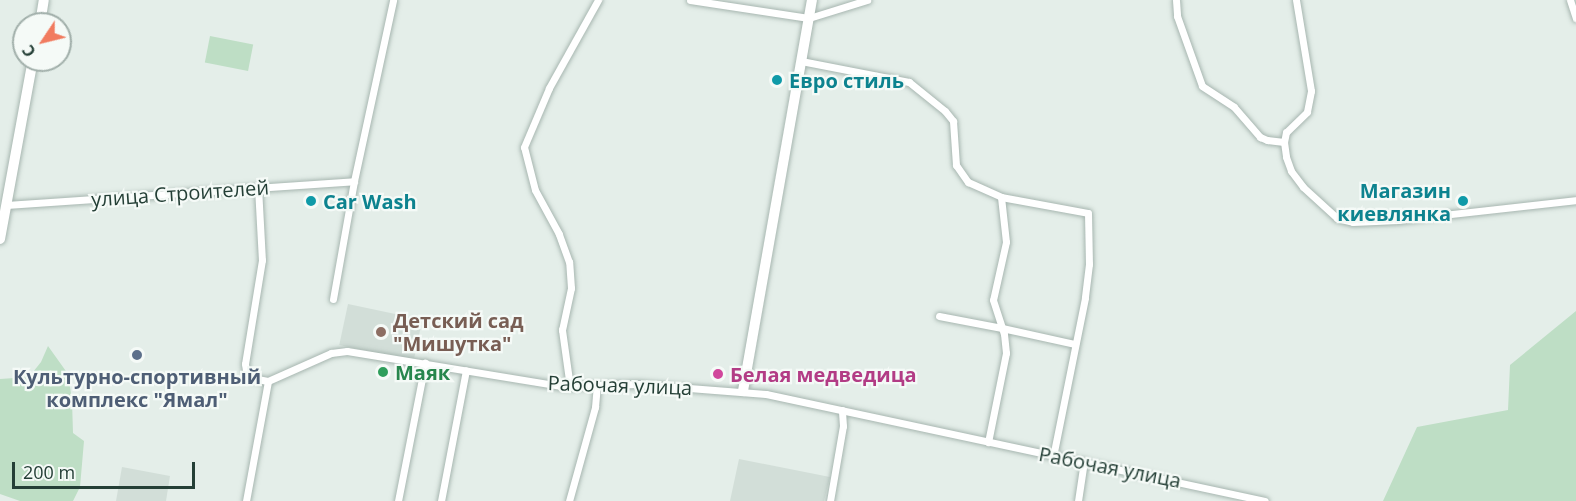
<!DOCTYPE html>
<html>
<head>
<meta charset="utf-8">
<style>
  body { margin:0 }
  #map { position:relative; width:1576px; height:501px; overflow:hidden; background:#e4eee9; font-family:"Open Sans",sans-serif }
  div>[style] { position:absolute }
  .built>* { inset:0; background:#d2ded8; transform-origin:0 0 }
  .green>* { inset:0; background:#bedec5; transform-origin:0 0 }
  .roads { filter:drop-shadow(0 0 2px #a7b6b0) drop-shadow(0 0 2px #a7b6b0) }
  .street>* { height:7px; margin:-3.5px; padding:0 3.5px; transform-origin:3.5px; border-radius:3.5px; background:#fff }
  .secondary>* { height:10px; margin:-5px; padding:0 5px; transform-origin:5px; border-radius:5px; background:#fff }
  .dots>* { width:16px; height:16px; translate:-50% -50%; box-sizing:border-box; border:3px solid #f5faf7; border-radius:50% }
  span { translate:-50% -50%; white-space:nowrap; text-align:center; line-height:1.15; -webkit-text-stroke:4.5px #f5faf7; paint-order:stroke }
  .culture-label { font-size:20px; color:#0d838f; font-weight:700 }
  .left { translate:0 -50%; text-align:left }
  .right { translate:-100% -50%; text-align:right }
  .street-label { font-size:20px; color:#243f36 }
  .education-label { font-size:20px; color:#785e54; font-weight:700 }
  .leisure-label { font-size:20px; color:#27864d; font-weight:700 }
  .hotel-label { font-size:20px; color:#b23c85; font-weight:700 }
  .service-label { font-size:20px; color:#4e5e75; font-weight:700 }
  .north { position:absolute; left:12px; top:12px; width:60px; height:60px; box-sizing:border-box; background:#f5faf7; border:2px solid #a1afaa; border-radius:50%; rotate:235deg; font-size:16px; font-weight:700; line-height:24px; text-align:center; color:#243f36 }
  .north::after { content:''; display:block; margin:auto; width:21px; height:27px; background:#f17b5f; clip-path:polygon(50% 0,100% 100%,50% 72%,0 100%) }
  .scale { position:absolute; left:12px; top:462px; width:183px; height:27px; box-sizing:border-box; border:3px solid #243f36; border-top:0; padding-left:8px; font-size:18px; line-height:21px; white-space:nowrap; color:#243f36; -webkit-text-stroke:4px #f5faf7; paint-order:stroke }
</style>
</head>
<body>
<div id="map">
  <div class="built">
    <i style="left:348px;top:304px;width:76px;height:42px;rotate:12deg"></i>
    <i style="clip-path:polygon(739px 459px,830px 477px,824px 501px,730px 501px)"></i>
    <i style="clip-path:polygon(122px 467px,170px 476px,166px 501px,116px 501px)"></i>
  </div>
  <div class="green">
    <i style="left:210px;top:36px;width:44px;height:27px;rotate:11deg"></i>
    <i style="clip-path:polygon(1576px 311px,1576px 501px,1383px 501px,1417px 427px,1508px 410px,1510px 365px)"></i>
    <i style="clip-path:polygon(48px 346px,68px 374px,72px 400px,73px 433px,84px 441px,80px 487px,73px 501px,20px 501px,0 494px,0 379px,29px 377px,41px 362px)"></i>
  </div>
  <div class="roads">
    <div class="street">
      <i style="left:690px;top:0;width:120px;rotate:8.6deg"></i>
      <i style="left:809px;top:18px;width:61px;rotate:-17.2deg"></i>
      <i style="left:1176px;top:0;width:16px;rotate:86deg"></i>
      <i style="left:1177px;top:16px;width:74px;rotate:70.3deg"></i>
      <i style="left:1202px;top:86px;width:38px;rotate:33deg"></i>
      <i style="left:1234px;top:107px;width:40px;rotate:49deg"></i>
      <i style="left:1260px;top:137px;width:8px;rotate:23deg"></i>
      <i style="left:1267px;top:140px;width:17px;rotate:7deg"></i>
      <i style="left:1296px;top:0;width:92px;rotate:80.6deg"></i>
      <i style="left:1311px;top:91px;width:21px;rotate:101deg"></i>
      <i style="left:1307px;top:112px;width:29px;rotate:136deg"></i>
      <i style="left:1286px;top:132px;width:10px;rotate:101deg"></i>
      <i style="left:1284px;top:142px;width:15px;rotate:82deg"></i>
      <i style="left:1286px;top:157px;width:15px;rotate:70deg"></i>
      <i style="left:1291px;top:171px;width:20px;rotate:53deg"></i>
      <i style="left:1303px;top:187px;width:46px;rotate:42.4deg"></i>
      <i style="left:1337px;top:218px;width:16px;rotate:14deg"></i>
      <i style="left:1353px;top:222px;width:45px;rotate:-2.5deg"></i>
      <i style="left:1398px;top:220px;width:179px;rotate:-6.4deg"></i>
      <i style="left:1570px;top:0;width:19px;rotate:72deg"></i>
      <i style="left:801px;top:61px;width:110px;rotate:11deg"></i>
      <i style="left:909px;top:82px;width:46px;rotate:38.9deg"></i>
      <i style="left:945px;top:111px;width:13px;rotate:51deg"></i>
      <i style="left:953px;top:121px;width:44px;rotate:86.1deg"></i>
      <i style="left:956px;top:165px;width:21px;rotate:55deg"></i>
      <i style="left:968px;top:182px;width:36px;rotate:24deg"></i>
      <i style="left:1001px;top:197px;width:88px;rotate:10.4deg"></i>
      <i style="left:1088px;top:213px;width:51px;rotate:88.9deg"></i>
      <i style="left:1089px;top:264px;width:34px;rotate:97deg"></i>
      <i style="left:1085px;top:298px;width:161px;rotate:101.4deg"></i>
      <i style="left:258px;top:187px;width:73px;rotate:86.9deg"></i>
      <i style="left:262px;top:260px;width:105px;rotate:99.3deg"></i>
      <i style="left:245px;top:364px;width:13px;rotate:81deg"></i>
      <i style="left:247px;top:377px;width:21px;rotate:11deg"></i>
      <i style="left:1001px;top:197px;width:45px;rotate:83.7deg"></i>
      <i style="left:1006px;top:242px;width:59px;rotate:102.6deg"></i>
      <i style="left:993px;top:300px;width:29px;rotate:72deg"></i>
      <i style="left:1002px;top:328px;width:75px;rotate:12.4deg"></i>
      <i style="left:6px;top:205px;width:349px;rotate:-3.9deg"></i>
      <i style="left:333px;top:299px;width:120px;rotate:-79.9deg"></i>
      <i style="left:354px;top:181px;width:185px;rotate:-77.8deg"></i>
      <i style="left:939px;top:316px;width:64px;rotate:10.8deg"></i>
      <i style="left:1002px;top:328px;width:6px;rotate:72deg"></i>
      <i style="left:1004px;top:334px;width:19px;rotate:84deg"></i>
      <i style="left:1006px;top:353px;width:91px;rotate:101.4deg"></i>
      <i style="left:570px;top:387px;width:58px;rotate:-98deg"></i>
      <i style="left:562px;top:330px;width:43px;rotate:-77.9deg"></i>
      <i style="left:571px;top:288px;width:26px;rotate:-94deg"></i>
      <i style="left:569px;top:262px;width:30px;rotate:-110deg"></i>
      <i style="left:559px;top:234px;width:50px;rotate:-118.6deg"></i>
      <i style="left:535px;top:190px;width:44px;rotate:-104.3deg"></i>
      <i style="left:524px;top:147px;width:64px;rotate:-67deg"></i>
      <i style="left:549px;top:88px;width:101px;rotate:-60.9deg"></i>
      <i style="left:246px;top:501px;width:122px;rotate:-79.6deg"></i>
      <i style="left:268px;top:381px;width:69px;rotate:-24deg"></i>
      <i style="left:331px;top:353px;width:16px;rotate:-7deg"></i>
      <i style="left:347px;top:351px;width:216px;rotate:9.3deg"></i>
      <i style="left:560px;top:386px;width:78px;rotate:-1.5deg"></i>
      <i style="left:638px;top:384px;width:128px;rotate:4.5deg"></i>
      <i style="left:766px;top:394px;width:510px;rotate:12.1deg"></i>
      <i style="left:398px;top:501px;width:141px;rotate:-78.9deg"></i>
      <i style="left:441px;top:501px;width:133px;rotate:-79.2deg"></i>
      <i style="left:569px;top:501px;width:98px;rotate:-74.5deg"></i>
      <i style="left:595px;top:407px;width:21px;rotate:-85deg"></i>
      <i style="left:830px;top:501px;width:76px;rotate:-80.2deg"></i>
      <i style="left:843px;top:426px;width:16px;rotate:-94deg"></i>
      <i style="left:1078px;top:501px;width:40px;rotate:-81.5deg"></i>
    </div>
    <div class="secondary">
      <i style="left:40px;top:24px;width:24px;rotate:-81deg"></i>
      <i style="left:0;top:239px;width:182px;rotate:-79.6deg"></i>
      <i style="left:743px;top:391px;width:397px;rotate:-80deg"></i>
    </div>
  </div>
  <div class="dots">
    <i style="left:777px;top:80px;background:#0f9aa8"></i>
    <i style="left:311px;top:201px;background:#0f9aa8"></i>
    <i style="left:1463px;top:201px;background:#0f9aa8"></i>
    <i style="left:381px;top:332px;background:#8d6e63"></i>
    <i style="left:137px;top:355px;background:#5c6f8a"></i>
    <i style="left:383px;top:372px;background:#2e9e5b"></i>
    <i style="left:718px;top:374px;background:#d1479c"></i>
  </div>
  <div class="culture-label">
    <span class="left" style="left:789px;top:80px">Евро стиль</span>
    <span class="right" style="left:1451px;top:202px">Магазин<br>киевлянка</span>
    <span class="left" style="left:323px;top:201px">Car Wash</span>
  </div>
  <div class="street-label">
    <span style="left:180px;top:193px;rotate:-4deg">улица Строителей</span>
    <span style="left:620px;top:385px;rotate:2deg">Рабочая улица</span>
    <span style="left:1110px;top:467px;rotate:11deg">Рабочая улица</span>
  </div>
  <div class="education-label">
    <span class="left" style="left:393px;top:332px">Детский сад<br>"Мишутка"</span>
  </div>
  <div class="leisure-label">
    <span class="left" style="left:395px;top:372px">Маяк</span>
  </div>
  <div class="hotel-label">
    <span class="left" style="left:730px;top:374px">Белая медведица</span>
  </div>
  <div class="service-label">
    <span style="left:137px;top:388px">Культурно-спортивный<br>комплекс "Ямал"</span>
  </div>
  <div class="north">С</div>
  <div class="scale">200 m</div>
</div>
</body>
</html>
